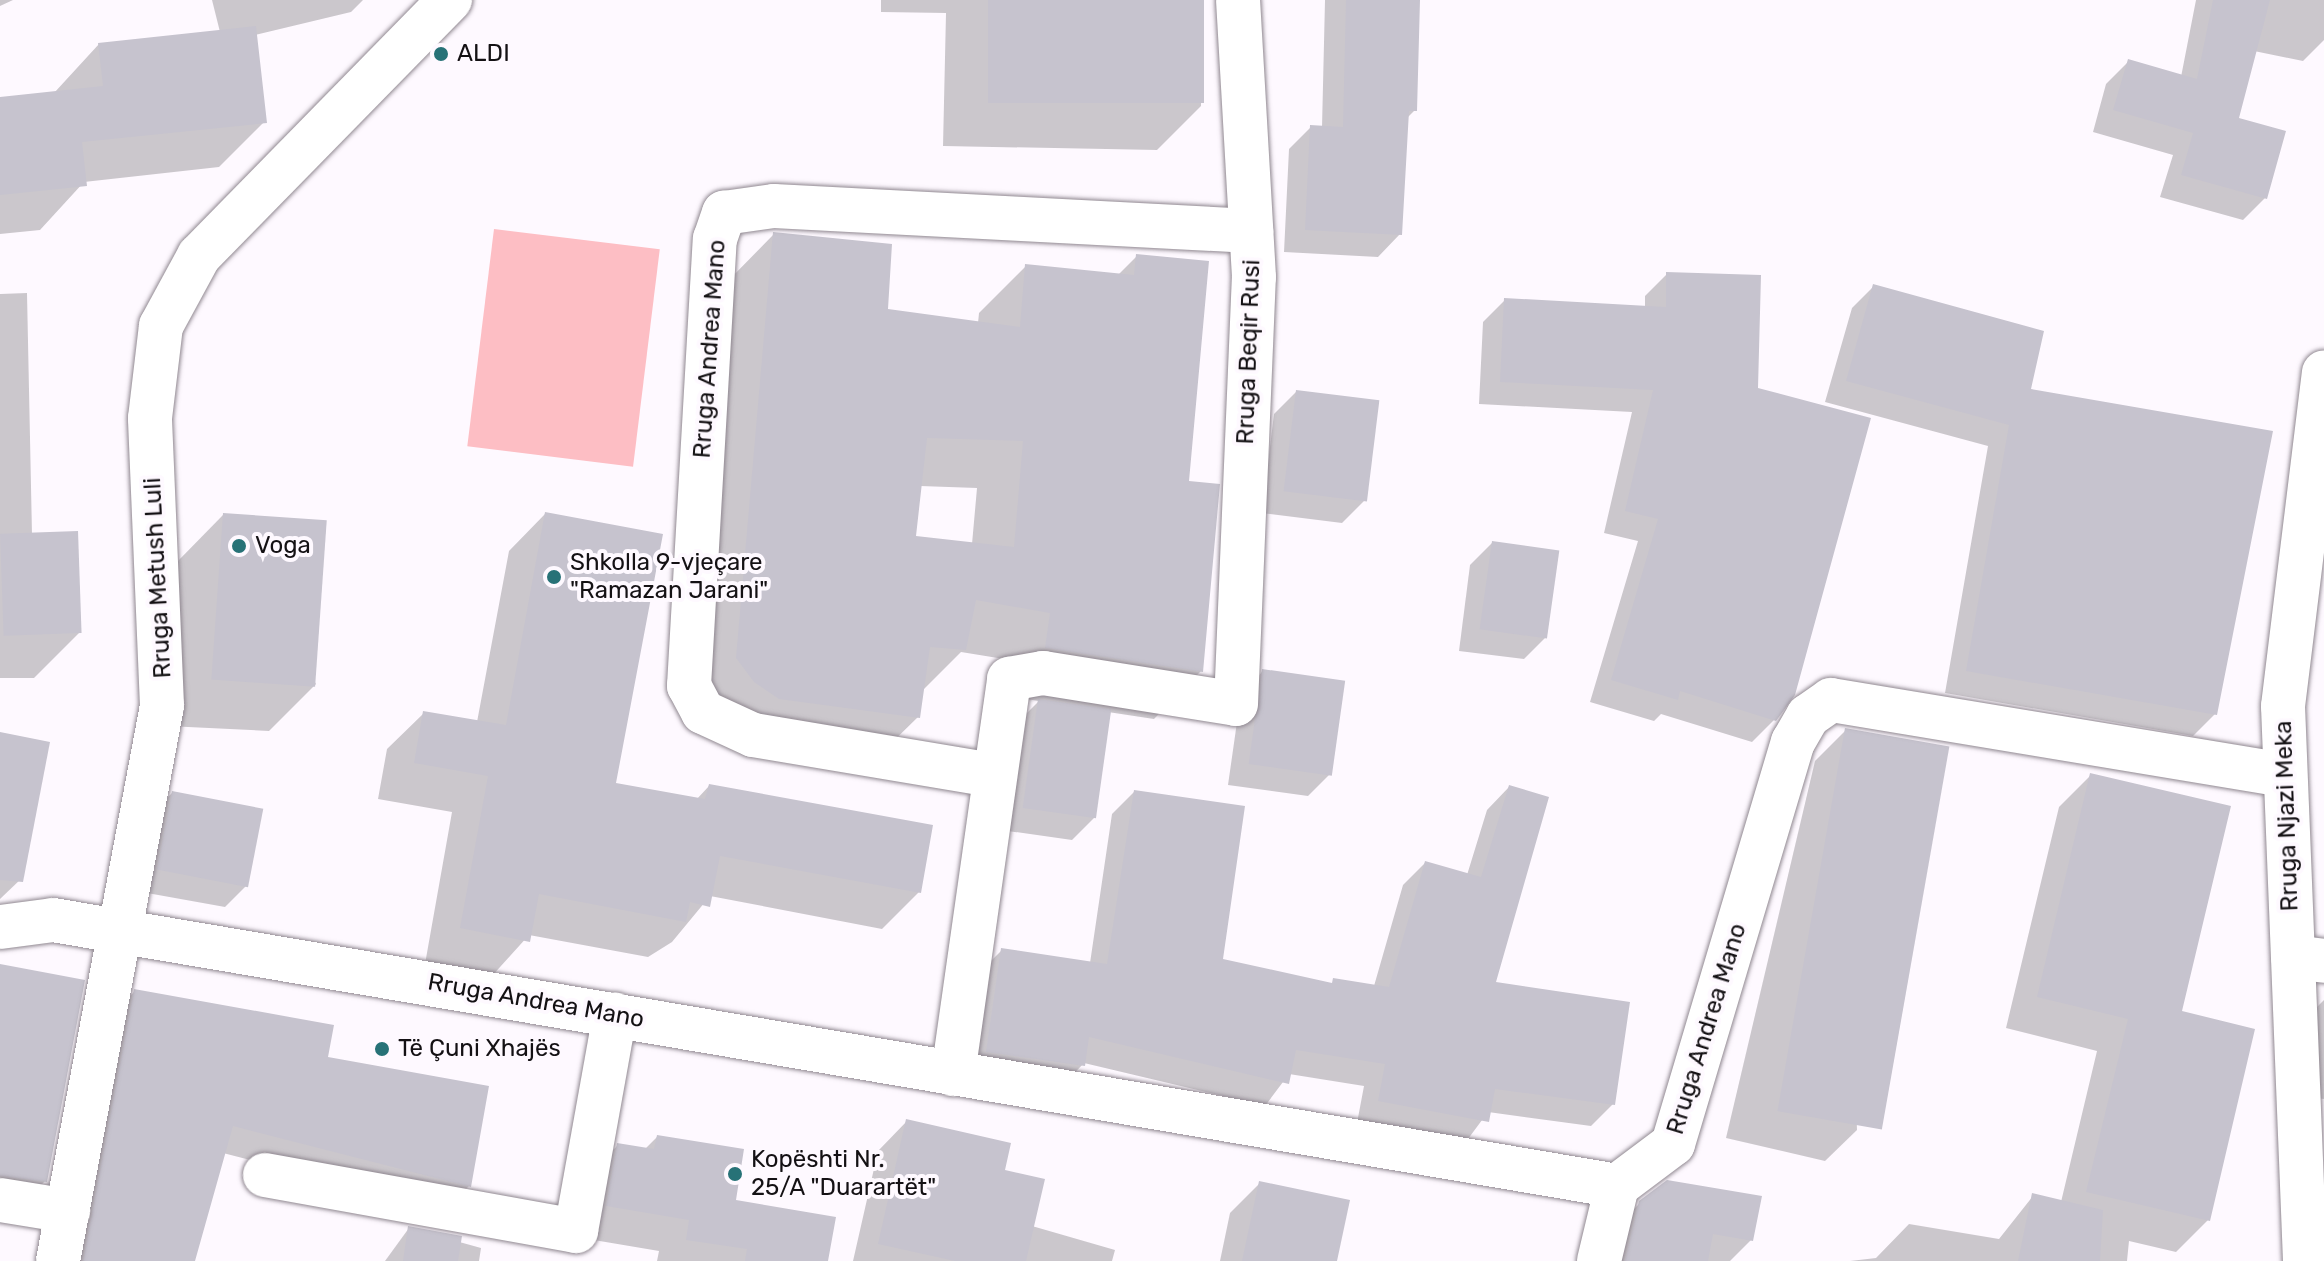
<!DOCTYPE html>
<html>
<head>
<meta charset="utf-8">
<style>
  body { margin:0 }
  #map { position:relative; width:2324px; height:1261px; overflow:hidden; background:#fef9ff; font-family:Rubik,sans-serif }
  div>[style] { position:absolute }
  .green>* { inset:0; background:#fdbec4; transform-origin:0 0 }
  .shadow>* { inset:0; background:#0003 }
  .building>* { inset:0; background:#c6c3ce; transform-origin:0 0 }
  .roads { filter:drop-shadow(0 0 2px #908891) drop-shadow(0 0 2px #908891) }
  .minor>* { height:44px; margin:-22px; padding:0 22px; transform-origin:22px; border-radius:22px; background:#fff }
  .major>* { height:44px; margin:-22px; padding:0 22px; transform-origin:22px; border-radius:22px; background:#fff }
  .dots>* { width:22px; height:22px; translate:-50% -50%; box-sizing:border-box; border:4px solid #fef9ff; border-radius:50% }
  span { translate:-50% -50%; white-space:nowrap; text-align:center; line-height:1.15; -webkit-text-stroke:8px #fef9ff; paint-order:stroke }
  .poi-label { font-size:24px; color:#141114 }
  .left { translate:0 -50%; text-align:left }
  .street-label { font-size:24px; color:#141114 }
</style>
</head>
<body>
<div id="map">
  <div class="green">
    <i style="left:494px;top:229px;width:167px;height:219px;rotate:7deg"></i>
  </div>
  <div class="shadow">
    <i style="clip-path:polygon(0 0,13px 0,0 6px)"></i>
    <i style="clip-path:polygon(212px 0,363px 0,351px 12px,255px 35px,264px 122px,219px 167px,84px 182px,40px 230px,0 234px,0 99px,54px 93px,99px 44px,220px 32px)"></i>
    <i style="clip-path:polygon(881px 0,1203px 0,1201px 106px,1157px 150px,943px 146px,946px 13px,881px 12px)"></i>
    <i style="clip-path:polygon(1325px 0,1417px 0,1415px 110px,1407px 118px,1400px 234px,1378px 257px,1284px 252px,1289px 149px,1311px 127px,1322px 127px)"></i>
    <i style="clip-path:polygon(2196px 0,2324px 0,2324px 40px,2303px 61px,2254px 51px,2236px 120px,2265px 198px,2243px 220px,2160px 197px,2173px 155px,2093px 132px,2106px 84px,2128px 62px,2181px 77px)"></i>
    <i style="clip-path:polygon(evenodd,774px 234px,885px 311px,978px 323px,979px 313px,1026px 266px,1118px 275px,1137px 256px,1187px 483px,1201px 671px,1154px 719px,1108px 712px,1094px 818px,1072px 840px,1001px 830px,1016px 724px,1039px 701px,999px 695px,1004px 659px,961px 652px,921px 692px,918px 717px,870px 764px,706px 729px,727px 282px,774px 234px,920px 486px,977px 488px,972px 544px,914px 538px,920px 486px)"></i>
    <i style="clip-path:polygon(1667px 274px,1774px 720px,1752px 742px,1661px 714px,1654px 721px,1590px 702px,1638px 541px,1604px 533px,1632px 412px,1479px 404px,1483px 322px,1505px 300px,1645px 308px,1645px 296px)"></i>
    <i style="clip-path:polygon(1874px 286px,2029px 391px,2215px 714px,2193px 736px,1945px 693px,1988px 446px,1825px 402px,1852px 308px)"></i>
    <i style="clip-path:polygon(27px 293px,32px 534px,79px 633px,34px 678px,0 678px,0 294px)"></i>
    <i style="clip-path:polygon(1296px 392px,1364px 501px,1342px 523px,1262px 513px,1274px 414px)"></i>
    <i style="clip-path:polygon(545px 514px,614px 785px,696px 800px,709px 786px,919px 892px,882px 929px,710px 896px,672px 942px,648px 957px,529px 935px,491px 977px,425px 964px,452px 812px,378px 799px,387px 749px,424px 713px,477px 722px,509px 551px)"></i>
    <i style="clip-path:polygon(223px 515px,316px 684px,269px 731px,167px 726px,176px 563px)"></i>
    <i style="clip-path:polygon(1492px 543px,1546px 637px,1524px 659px,1459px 651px,1470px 565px)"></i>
    <i style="clip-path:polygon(1263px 671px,1330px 774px,1308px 796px,1228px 785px,1241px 694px)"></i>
    <i style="clip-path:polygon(1846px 730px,1857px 1130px,1825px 1161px,1726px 1138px,1815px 761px)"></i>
    <i style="clip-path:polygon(0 734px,22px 878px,0 899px)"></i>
    <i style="clip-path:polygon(2091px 775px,2180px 1013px,2208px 1220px,2176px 1252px,2129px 1241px,2127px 1261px,1850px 1261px,1876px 1258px,1909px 1224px,1999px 1239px,2033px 1196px,2061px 1202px,2097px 1051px,2006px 1028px,2059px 807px)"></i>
    <i style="clip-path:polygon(1509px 787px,1493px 984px,1613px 1104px,1591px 1126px,1488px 1112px,1465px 1143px,1357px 1123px,1364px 1086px,1289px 1074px,1265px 1106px,1084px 1063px,1061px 1087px,965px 1073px,980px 972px,1002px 950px,1090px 963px,1112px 814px,1134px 792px,1221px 961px,1328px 985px,1374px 986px,1403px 885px,1425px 863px,1467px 875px,1487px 810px)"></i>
    <i style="clip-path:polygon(172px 793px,247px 885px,225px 907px,136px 891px,150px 815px)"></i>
    <i style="clip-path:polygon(0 967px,45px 1181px,23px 1204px,0 1201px)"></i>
    <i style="clip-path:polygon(135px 991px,326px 1059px,469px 1186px,445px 1210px,223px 1153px,193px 1261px,64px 1261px,111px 1015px)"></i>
    <i style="clip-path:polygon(2324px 1000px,2324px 1099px,2301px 1096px,2304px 1020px)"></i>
    <i style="clip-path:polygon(907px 1121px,1002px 1171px,1032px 1226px,1115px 1250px,1112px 1261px,853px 1261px,878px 1151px)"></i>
    <i style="clip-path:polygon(657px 1137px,734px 1201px,826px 1261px,657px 1261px,659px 1251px,576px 1237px,587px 1177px,618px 1145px,644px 1150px)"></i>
    <i style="clip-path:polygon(1259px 1184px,1335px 1261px,1220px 1261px,1230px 1213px)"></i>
    <i style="clip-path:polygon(1641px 1202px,1751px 1240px,1730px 1261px,1602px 1261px,1609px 1234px)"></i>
    <i style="clip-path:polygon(409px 1228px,481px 1248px,479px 1261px,385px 1261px)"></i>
  </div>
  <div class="building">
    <i style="left:988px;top:0;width:216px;height:103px"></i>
    <i style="clip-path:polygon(1346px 0,1420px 0,1417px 111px,1409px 111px,1402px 235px,1305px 230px,1310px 125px,1343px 127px)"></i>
    <i style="clip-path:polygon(2213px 0,2270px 0,2239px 118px,2286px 131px,2267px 199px,2181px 175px,2193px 133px,2113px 110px,2128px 59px,2197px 79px)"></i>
    <i style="clip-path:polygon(256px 26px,267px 123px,82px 142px,87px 186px,0 195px,0 97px,103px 86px,98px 43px)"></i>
    <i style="clip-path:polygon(evenodd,773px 232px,892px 244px,888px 309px,1020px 327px,1025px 264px,1134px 275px,1136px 254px,1209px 261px,1189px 481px,1220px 484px,1203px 672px,1045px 648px,1050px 613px,976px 600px,966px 650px,930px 647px,920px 718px,779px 699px,754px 682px,736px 658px,773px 232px,927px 438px,1023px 441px,1014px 547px,916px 536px,927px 438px)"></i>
    <i style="clip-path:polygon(1666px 272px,1761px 275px,1758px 388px,1871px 418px,1795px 695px,1776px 721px,1680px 691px,1678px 700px,1611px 680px,1658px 519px,1625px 511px,1653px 390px,1500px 382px,1504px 298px,1666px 307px)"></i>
    <i style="clip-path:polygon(1873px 284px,2044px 331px,2031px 389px,2273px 431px,2217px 715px,1966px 671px,2009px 425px,1846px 381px)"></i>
    <i style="left:1296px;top:390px;width:84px;height:102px;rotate:7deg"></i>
    <i style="clip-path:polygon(545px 512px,663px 534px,616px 783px,705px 799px,709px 784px,933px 825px,921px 893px,720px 856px,710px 907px,690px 902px,686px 922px,539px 894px,530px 942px,460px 928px,488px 776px,414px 763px,423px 711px,506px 725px)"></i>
    <i style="left:223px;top:513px;width:104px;height:167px;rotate:4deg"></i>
    <i style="left:78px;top:531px;width:102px;height:78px;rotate:88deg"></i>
    <i style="left:1492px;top:541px;width:68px;height:89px;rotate:8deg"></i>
    <i style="left:1262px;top:669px;width:84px;height:96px;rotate:8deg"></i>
    <i style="left:1038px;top:699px;width:74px;height:110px;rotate:8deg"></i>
    <i style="left:1845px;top:728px;width:106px;height:389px;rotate:10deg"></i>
    <i style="clip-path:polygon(0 732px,50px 742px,23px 882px,0 880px)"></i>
    <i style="clip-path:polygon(2090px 773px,2231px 806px,2182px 1011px,2255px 1029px,2210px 1221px,2086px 1192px,2128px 1019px,2037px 997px)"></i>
    <i style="clip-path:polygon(1509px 785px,1549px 797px,1496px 982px,1630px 1002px,1615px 1105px,1495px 1089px,1489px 1122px,1378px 1101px,1385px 1064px,1296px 1050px,1289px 1084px,1089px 1037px,1085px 1066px,986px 1052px,1001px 948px,1107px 964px,1134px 790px,1245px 806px,1223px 959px,1332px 983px,1333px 978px,1389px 987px,1425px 861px,1481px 877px)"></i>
    <i style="left:172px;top:791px;width:93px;height:80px;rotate:11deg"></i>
    <i style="clip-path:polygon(0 964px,85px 980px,47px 1182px,0 1176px)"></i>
    <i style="clip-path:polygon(134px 989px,334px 1025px,328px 1057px,489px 1086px,471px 1187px,233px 1126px,195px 1261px,83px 1261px)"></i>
    <i style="clip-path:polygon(906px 1119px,1011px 1143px,1005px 1170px,1045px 1179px,1026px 1261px,955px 1261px,878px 1244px)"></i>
    <i style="clip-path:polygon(657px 1135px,744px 1149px,736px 1200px,836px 1217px,828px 1261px,745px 1261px,747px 1249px,686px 1240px,689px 1220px,606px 1206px,617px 1143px,654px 1149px)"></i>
    <i style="clip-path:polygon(1667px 1180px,1762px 1196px,1753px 1241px,1713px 1234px,1708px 1261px,1625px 1261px,1639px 1201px)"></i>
    <i style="clip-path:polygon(1259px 1181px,1350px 1200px,1337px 1261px,1242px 1261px)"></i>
    <i style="clip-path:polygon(2032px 1193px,2103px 1210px,2100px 1261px,2018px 1261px)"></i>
    <i style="clip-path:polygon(408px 1226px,462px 1236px,458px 1261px,403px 1261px)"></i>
  </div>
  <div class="roads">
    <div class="minor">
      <i style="left:992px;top:775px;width:242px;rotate:-170.5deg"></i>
      <i style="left:753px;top:735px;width:55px;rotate:-155.3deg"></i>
      <i style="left:703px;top:712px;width:30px;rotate:-118deg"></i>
      <i style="left:689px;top:686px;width:448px;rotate:-86.7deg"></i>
      <i style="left:715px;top:239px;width:28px;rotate:-71deg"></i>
      <i style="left:724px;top:213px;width:50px;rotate:-8deg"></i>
      <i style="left:774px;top:206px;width:478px;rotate:3deg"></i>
      <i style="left:0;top:927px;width:53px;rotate:-7.5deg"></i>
      <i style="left:53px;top:920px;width:1586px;rotate:9.65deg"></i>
      <i style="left:1617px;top:1186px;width:70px;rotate:-36.9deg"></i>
      <i style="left:1673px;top:1144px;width:420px;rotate:-73.4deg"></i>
      <i style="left:1793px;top:742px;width:30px;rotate:-60deg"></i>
      <i style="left:1808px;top:716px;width:28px;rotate:-35deg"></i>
      <i style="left:1831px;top:700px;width:457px;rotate:9.4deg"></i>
      <i style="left:2293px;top:957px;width:31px;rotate:7deg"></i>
      <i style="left:953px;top:1074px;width:399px;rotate:-81.9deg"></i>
      <i style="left:1009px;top:679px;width:35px;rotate:-10deg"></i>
      <i style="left:1043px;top:673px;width:195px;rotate:9.1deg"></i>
      <i style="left:1236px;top:704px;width:427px;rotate:-87.6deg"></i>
      <i style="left:1254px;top:277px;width:277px;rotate:-93.3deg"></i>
      <i style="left:265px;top:1175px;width:316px;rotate:10.2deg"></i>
      <i style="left:576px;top:1231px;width:220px;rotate:-79.8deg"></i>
      <i style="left:0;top:1200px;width:69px;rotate:9.2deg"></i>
      <i style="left:58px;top:1261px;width:565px;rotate:-79.39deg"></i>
      <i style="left:162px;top:706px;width:288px;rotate:-92.4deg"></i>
      <i style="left:150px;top:418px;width:93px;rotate:-83.2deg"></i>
      <i style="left:161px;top:326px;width:80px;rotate:-61.5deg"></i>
      <i style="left:199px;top:256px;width:359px;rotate:-45.6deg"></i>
      <i style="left:1599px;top:1261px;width:77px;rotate:-76.5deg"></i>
    </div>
    <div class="major">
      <i style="left:2305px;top:1261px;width:555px;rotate:-92.27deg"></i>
      <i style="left:2283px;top:706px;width:336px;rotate:-83deg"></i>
    </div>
  </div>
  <div class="dots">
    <i style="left:441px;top:54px;background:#277277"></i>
    <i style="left:239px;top:546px;background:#277277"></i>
    <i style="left:554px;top:577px;background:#277277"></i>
    <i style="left:382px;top:1049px;background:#277277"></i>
    <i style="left:735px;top:1174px;background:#277277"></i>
  </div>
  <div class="poi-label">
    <span class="left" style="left:457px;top:54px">ALDI</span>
    <span class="left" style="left:255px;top:546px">Voga</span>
    <span class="left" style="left:570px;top:577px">Shkolla 9-vjeçare<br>"Ramazan Jarani"</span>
    <span class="left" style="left:398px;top:1049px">Të Çuni Xhajës</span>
    <span class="left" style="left:751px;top:1174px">Kopështi Nr.<br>25/A "Duarartët"</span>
  </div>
  <div class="street-label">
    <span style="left:710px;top:349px;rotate:-86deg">Rruga Andrea Mano</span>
    <span style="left:1249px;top:352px;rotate:-88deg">Rruga Beqir Rusi</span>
    <span style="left:158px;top:578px;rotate:-93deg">Rruga Metush Luli</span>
    <span style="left:2287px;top:816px;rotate:-92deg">Rruga Njazi Meka</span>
    <span style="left:536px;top:1001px;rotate:10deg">Rruga Andrea Mano</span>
    <span style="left:1707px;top:1029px;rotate:-73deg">Rruga Andrea Mano</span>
  </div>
</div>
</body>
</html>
